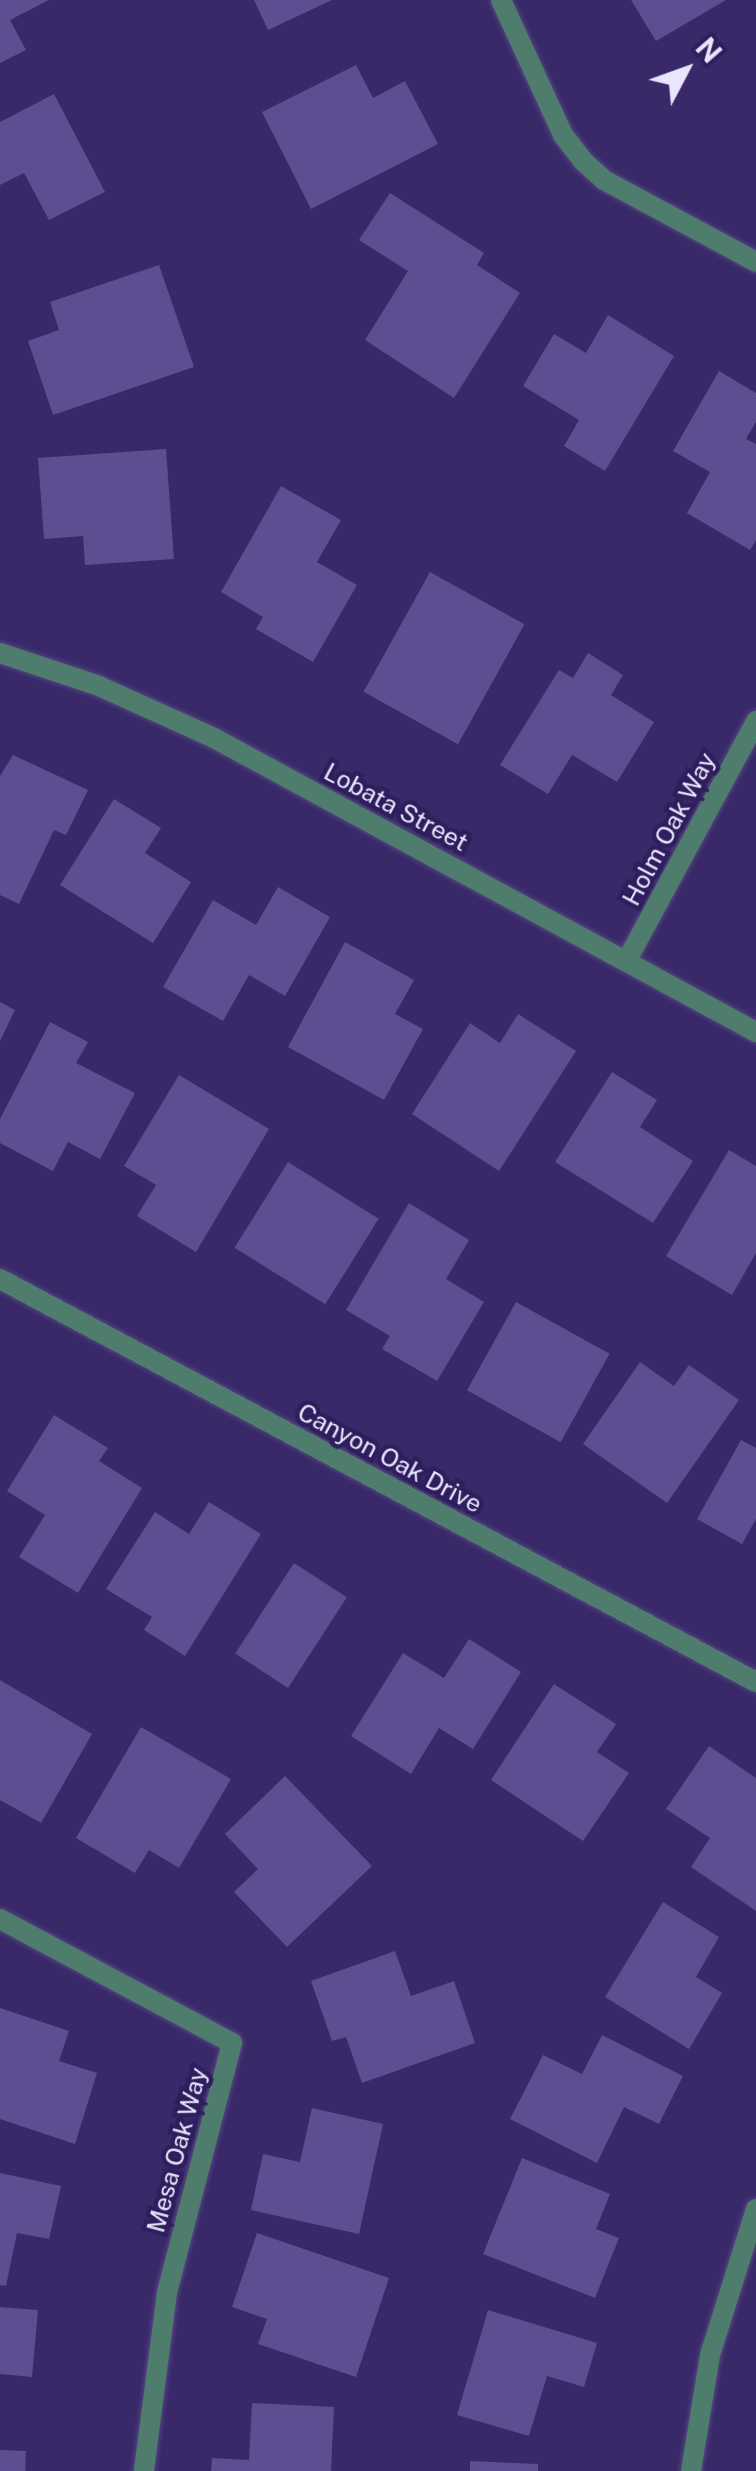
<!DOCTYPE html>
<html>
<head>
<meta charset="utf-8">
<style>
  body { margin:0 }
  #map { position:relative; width:756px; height:2471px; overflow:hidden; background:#392969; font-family:"Public Sans",sans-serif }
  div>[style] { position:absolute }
  .building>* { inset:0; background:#5c4e91; transform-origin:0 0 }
  .roads { filter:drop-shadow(0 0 2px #554781) drop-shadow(0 0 2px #554781) }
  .minor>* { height:20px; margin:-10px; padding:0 10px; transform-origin:10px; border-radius:10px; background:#4e7c6d }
  .tertiary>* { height:20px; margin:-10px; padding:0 10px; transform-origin:10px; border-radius:10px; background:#4e7c6d }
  span { translate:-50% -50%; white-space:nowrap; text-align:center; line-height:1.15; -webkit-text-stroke:9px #2f1e5d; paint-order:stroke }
  .street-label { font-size:25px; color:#e8e5fd }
  .north { position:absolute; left:636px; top:20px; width:100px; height:100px; -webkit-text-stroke:8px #2f1e5d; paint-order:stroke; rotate:49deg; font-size:28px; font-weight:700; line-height:40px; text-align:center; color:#e8e5fd }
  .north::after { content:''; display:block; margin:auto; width:35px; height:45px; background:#e8e5fd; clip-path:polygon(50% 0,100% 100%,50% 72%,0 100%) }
</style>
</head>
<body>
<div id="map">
  <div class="building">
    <i style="clip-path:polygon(0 0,49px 0,10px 20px,26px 50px,0 63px)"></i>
    <i style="clip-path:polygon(254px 0,332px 0,268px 30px)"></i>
    <i style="clip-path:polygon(631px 0,726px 0,656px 41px)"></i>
    <i style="clip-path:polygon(356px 65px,373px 98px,405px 81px,438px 144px,311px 209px,262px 112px)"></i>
    <i style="clip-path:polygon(54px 94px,105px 192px,49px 220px,24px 173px,0 185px,0 122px)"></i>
    <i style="clip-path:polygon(390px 193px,484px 253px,477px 265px,520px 293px,454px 398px,365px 340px,408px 271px,359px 240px)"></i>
    <i style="clip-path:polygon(159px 265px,194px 367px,53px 415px,28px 341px,59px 330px,50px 302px)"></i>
    <i style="clip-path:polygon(608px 315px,674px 356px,605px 471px,564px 446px,579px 420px,523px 386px,554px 334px,586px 353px)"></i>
    <i style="clip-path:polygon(719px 371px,756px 393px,756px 422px,746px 439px,756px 444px,756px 540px,750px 550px,687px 513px,710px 472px,673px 451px)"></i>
    <i style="clip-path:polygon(166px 449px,174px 559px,85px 565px,83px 536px,44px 539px,38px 458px)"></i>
    <i style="clip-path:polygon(281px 486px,341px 520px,317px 562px,357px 585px,313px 662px,256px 629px,263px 617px,221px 592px)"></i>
    <i style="left:430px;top:572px;width:108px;height:137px;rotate:29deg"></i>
    <i style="clip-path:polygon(588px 653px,623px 675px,611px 695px,654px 722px,617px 782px,572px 755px,548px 794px,500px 765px,559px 670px,573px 678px)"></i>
    <i style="clip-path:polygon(13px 755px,88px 790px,66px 835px,54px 830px,19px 904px,0 895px,0 776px)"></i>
    <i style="clip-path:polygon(114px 799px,161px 828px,145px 853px,191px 882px,153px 943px,60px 885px)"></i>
    <i style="clip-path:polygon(278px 887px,330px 917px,285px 996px,249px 975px,223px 1021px,163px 987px,213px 900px,256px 925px)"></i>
    <i style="clip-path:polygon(345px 942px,414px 980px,395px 1014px,423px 1029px,384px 1100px,288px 1047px)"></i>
    <i style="clip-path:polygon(0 1002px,15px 1010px,0 1041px)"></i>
    <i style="clip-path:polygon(518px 1014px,576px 1051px,499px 1171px,412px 1114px,470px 1023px,500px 1043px)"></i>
    <i style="clip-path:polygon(50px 1022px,88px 1042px,76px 1063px,135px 1093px,100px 1159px,68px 1142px,53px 1171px,0 1143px,0 1119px)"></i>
    <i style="clip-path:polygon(612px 1072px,657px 1100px,640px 1127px,693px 1161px,653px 1223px,555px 1162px)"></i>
    <i style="clip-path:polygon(179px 1075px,269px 1129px,196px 1252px,137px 1216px,156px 1185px,124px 1166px)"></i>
    <i style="clip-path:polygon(729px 1150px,756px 1166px,756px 1253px,732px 1295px,666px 1256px)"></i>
    <i style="left:288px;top:1162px;width:107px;height:101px;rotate:32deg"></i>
    <i style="clip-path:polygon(409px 1203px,469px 1240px,446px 1279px,484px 1302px,437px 1381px,382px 1349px,390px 1336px,346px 1310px)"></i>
    <i style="left:516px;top:1302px;width:107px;height:101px;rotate:29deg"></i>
    <i style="clip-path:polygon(640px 1362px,674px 1386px,689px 1365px,739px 1400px,667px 1503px,583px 1444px)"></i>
    <i style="clip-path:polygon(54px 1415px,108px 1448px,99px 1461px,142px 1488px,78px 1593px,19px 1557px,45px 1515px,7px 1491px)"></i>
    <i style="clip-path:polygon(741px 1440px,756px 1448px,756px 1519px,742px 1544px,697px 1519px)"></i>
    <i style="clip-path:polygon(209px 1502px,261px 1534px,185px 1656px,144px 1630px,152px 1617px,106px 1589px,155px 1512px,189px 1534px)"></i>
    <i style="left:294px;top:1563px;width:63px;height:108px;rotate:33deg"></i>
    <i style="clip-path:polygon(469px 1639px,521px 1672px,473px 1749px,439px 1728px,411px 1774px,351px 1736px,403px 1653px,444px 1678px)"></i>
    <i style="clip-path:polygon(0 1680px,92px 1734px,41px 1823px,0 1800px)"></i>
    <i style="clip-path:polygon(554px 1684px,616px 1724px,597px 1752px,629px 1773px,583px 1841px,491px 1780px)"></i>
    <i style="clip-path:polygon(141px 1727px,231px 1779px,179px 1868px,149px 1850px,135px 1873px,76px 1838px)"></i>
    <i style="clip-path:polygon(709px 1746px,756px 1778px,756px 1911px,691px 1867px,710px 1838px,666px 1809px)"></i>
    <i style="clip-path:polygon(285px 1776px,372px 1866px,287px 1947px,234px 1892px,258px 1869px,225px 1834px)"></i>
    <i style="clip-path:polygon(663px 1902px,719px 1937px,696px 1977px,722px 1993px,689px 2049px,605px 1997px)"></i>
    <i style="clip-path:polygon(395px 1951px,411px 1996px,454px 1981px,475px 2043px,362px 2083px,346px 2037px,332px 2041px,311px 1981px)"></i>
    <i style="clip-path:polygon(0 2008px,69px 2031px,59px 2061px,97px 2073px,75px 2144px,0 2119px)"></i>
    <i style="clip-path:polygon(602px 2035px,683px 2076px,659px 2124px,624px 2107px,597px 2163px,510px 2119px,543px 2055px,582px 2074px)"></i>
    <i style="clip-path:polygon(312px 2108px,383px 2124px,359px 2234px,251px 2210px,263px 2154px,300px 2162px)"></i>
    <i style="clip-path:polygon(522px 2158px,610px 2194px,596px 2229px,619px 2238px,595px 2298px,483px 2254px)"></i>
    <i style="clip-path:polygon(0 2173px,61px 2186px,49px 2239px,17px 2233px,6px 2286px,0 2285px)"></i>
    <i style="clip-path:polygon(257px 2233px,389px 2278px,356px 2377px,258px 2344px,267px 2319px,232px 2307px)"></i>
    <i style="clip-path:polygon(0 2307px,38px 2310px,32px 2377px,0 2374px)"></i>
    <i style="clip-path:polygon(488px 2310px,597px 2343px,584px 2387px,547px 2376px,529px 2436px,457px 2415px)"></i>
    <i style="clip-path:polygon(252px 2403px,334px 2407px,331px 2471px,211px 2471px,212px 2458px,249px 2460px)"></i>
    <i style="left:0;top:2450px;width:26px;height:21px;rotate:2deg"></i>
    <i style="clip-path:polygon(470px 2461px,538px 2464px,538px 2471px,470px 2471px)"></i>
  </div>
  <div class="roads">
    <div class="minor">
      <i style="left:501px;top:0;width:149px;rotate:65.3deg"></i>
      <i style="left:563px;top:135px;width:33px;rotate:52deg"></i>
      <i style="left:583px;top:161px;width:28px;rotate:42deg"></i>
      <i style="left:604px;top:180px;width:173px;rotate:28.3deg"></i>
      <i style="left:0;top:653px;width:104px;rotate:18.4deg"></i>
      <i style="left:99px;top:686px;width:126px;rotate:24.3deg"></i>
      <i style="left:214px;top:738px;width:617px;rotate:28.48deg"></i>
      <i style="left:627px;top:960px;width:272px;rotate:-61.6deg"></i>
      <i style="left:0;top:1279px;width:857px;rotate:28.06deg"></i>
      <i style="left:0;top:1919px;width:263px;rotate:28.1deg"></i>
      <i style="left:232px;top:2043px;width:258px;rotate:104.6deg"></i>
      <i style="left:167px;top:2293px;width:179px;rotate:97.4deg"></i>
    </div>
    <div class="tertiary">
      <i style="left:691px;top:2471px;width:118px;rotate:-80.7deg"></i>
      <i style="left:710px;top:2355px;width:153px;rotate:-72.5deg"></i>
    </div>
  </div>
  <div class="street-label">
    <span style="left:396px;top:807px;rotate:28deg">Lobata Street</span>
    <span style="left:669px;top:829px;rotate:-62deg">Holm Oak Way</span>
    <span style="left:390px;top:1458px;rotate:28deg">Canyon Oak Drive</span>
    <span style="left:177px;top:2150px;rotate:-75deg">Mesa Oak Way</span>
  </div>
  <div class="north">N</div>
</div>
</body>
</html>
